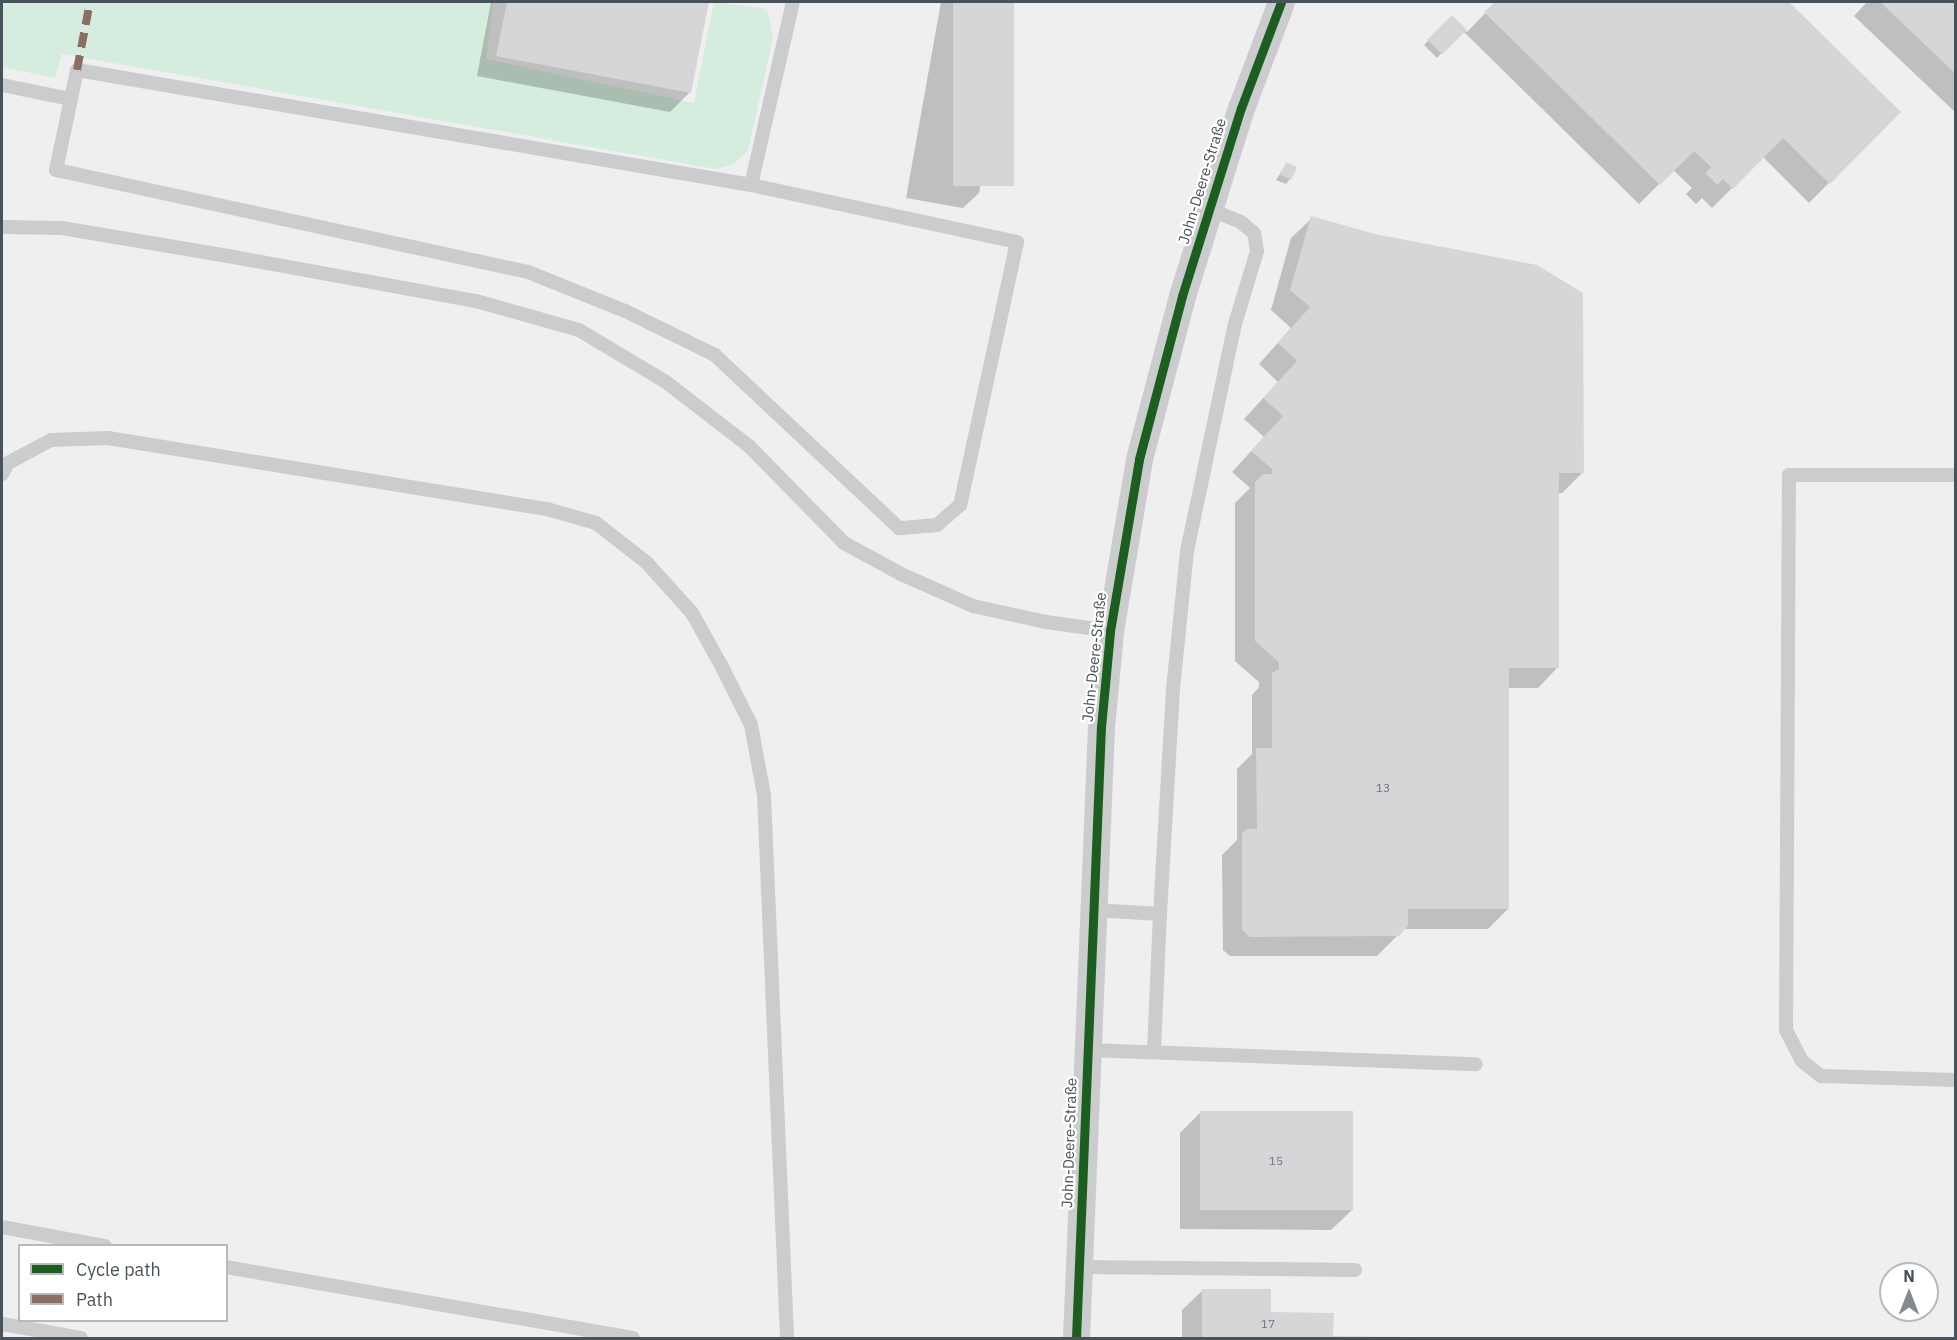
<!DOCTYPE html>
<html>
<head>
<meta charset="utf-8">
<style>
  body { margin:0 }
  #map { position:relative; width:1957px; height:1340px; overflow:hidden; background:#f0efef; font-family:"IBM Plex Sans",sans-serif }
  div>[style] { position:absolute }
  .green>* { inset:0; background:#d5edde }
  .shadow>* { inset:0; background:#0003 }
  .building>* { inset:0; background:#d6d6d8; transform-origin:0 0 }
  .lane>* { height:14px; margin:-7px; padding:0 7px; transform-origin:7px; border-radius:7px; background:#caccce }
  .street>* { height:27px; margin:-13.5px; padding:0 13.5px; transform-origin:13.5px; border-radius:13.5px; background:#caccce }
  .quiet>* { height:8px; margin-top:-4px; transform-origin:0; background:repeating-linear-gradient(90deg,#8d6e63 0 15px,transparent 0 23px) }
  .cycleway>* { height:9px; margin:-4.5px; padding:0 4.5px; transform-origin:4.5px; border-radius:4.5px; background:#1b5e20 }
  span { translate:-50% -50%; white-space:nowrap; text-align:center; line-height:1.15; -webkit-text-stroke:4.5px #fff; paint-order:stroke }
  .number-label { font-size:12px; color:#6d747c }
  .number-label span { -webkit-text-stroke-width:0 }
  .street-label { font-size:15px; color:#48525b }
  .frame { position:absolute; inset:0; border:3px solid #48525b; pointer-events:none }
  .legend { position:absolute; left:18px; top:1244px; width:210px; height:78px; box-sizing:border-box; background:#fff; border:2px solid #b6babd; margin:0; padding:8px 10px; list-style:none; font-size:18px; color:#48525b }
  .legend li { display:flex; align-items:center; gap:12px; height:30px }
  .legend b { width:30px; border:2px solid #b6babd }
  .north { position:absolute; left:1879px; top:1262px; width:60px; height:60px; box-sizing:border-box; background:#fff; border:2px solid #b6babd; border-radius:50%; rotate:0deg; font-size:16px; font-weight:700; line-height:24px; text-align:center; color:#48525b }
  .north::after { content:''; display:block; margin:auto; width:21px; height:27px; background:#83898f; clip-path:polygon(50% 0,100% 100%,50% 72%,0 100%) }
</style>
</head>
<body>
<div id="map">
  <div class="green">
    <i style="clip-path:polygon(2px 2px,493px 2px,486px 59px,694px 103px,714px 2px,767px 9px,773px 38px,748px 151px,734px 164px,716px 169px,62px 54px,55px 78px,2px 67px)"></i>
  </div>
  <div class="shadow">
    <i style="clip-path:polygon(491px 2px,707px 3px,690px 92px,670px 112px,477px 76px)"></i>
    <i style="clip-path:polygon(941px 2px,1013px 2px,979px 193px,963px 208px,906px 198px)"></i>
    <i style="clip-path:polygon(1496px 2px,1787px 2px,1899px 112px,1809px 203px,1763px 157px,1712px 208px,1702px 198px,1696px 204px,1686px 194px,1692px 188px,1673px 170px,1639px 204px,1463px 31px,1437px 58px,1424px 45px,1452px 17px,1467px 32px)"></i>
    <i style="clip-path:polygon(1867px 2px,1956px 2px,1956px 113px,1854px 16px)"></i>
    <i style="clip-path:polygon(1286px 164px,1290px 179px,1286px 184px,1276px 180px)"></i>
    <i style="clip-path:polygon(1312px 218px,1582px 473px,1562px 493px,1558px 493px,1558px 667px,1538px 688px,1507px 688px,1508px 909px,1488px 929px,1404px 929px,1377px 956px,1230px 956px,1223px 950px,1222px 855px,1237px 840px,1237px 769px,1252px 754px,1252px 695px,1259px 687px,1259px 682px,1235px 661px,1235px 503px,1250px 488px,1232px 472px,1264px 437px,1244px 419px,1278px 382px,1259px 364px,1291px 328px,1271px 310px,1291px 238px)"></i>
    <i style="clip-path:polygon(1200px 1113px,1352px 1210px,1331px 1230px,1180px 1229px,1180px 1133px)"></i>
    <i style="clip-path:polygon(1203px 1290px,1332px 1337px,1533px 1338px,1182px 1338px,1182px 1310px)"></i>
  </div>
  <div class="building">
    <i style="clip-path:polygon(507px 2px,709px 2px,691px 93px,496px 56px)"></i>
    <i style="left:953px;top:2px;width:61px;height:184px"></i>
    <i style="clip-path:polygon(1495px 2px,1789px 2px,1901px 112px,1830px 184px,1783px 138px,1733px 189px,1723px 179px,1717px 185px,1705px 173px,1711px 167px,1694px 151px,1660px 185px,1484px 12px)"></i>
    <i style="clip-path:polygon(1880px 2px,1956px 2px,1956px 74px)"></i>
    <i style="left:1452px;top:15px;width:21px;height:35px;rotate:45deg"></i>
    <i style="left:1286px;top:162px;width:12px;height:14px;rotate:24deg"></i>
    <i style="clip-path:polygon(1311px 216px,1375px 234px,1537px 265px,1583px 293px,1584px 473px,1559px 473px,1559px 668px,1509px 668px,1509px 909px,1408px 909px,1408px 926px,1399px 936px,1250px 937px,1242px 930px,1242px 834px,1246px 829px,1257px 829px,1256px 748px,1272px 748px,1272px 673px,1279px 669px,1279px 662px,1255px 641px,1255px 482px,1264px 474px,1272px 474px,1272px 469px,1251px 451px,1283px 416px,1263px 398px,1297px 361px,1278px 343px,1310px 307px,1290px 290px)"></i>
    <i style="left:1200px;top:1111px;width:153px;height:99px"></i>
    <i style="clip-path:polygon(1202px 1289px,1271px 1289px,1271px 1312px,1334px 1313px,1333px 1336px,1495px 1338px,1202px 1338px)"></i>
  </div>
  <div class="lane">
    <i style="left:77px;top:70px;width:684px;rotate:9.68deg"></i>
    <i style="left:751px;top:185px;width:272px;rotate:12.1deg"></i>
    <i style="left:1017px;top:242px;width:269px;rotate:102.2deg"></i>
    <i style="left:960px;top:505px;width:30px;rotate:139deg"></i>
    <i style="left:937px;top:525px;width:38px;rotate:175deg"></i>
    <i style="left:899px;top:528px;width:253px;rotate:-136.8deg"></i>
    <i style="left:715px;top:355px;width:100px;rotate:-153.9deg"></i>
    <i style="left:625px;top:311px;width:105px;rotate:-158.1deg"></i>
    <i style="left:528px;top:272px;width:483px;rotate:-167.8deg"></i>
    <i style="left:56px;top:170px;width:102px;rotate:-78.1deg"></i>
    <i style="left:2px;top:85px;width:69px;rotate:11.6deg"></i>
    <i style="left:751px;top:185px;width:188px;rotate:-77.1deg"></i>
    <i style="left:2px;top:227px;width:60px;rotate:1deg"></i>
    <i style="left:62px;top:228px;width:168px;rotate:9.6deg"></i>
    <i style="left:228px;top:256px;width:252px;rotate:10.3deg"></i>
    <i style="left:476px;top:301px;width:107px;rotate:15.7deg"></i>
    <i style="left:579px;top:330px;width:101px;rotate:30.9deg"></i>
    <i style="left:666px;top:382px;width:106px;rotate:37.7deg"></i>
    <i style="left:750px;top:447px;width:134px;rotate:45.6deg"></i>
    <i style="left:844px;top:543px;width:65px;rotate:28.5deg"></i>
    <i style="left:901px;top:574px;width:79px;rotate:24deg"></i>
    <i style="left:973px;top:606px;width:75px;rotate:12.4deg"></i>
    <i style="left:1046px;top:622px;width:65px;rotate:8deg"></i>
    <i style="left:2px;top:474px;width:13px;rotate:-61deg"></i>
    <i style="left:8px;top:463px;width:49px;rotate:-28.1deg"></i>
    <i style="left:51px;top:440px;width:57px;rotate:-2deg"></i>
    <i style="left:108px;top:438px;width:445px;rotate:9.2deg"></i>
    <i style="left:547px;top:509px;width:51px;rotate:15.9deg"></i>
    <i style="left:596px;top:523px;width:65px;rotate:38.1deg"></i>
    <i style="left:647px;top:563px;width:67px;rotate:48deg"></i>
    <i style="left:692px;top:613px;width:60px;rotate:60.9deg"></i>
    <i style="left:721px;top:665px;width:67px;rotate:63.4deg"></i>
    <i style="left:751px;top:725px;width:71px;rotate:79.5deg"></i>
    <i style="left:764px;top:795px;width:543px;rotate:87.57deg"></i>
    <i style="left:1956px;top:475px;width:167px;rotate:180deg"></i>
    <i style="left:1789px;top:475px;width:555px;rotate:90.31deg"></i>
    <i style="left:1786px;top:1030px;width:34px;rotate:63deg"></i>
    <i style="left:1801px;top:1060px;width:26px;rotate:39deg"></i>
    <i style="left:1821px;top:1076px;width:135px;rotate:1.7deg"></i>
    <i style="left:1094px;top:910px;width:66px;rotate:3.5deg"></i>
    <i style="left:1160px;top:914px;width:138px;rotate:92.5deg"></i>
    <i style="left:1160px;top:914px;width:225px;rotate:-86.7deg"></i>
    <i style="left:1173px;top:689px;width:139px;rotate:-84.2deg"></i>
    <i style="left:1187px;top:551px;width:232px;rotate:-78.1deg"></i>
    <i style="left:1235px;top:324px;width:76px;rotate:-73.2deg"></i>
    <i style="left:1257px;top:251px;width:18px;rotate:-99deg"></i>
    <i style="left:1254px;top:233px;width:17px;rotate:-140deg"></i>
    <i style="left:1241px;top:222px;width:35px;rotate:-158deg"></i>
    <i style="left:1088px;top:1050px;width:388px;rotate:2.1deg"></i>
    <i style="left:2px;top:1227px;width:105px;rotate:10.5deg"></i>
    <i style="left:226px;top:1267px;width:413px;rotate:9.9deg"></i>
    <i style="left:1079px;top:1267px;width:276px;rotate:0.6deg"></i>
    <i style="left:2px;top:1324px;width:80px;rotate:10deg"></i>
  </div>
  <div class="street">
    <i style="left:1076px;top:1338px;width:612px;rotate:-87.66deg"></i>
    <i style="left:1101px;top:727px;width:96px;rotate:-84.6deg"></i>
    <i style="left:1110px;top:631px;width:174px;rotate:-80.4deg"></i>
    <i style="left:1139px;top:459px;width:169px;rotate:-75.2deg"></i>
    <i style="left:1182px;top:296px;width:197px;rotate:-72.6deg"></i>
    <i style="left:1241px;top:108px;width:113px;rotate:-69.3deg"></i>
  </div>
  <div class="quiet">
    <i style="left:77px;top:70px;width:69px;rotate:-79.2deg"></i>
  </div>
  <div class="cycleway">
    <i style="left:1076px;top:1338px;width:612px;rotate:-87.66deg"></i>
    <i style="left:1101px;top:727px;width:96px;rotate:-84.6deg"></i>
    <i style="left:1110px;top:631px;width:174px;rotate:-80.4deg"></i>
    <i style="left:1139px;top:459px;width:169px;rotate:-75.2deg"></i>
    <i style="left:1182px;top:296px;width:197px;rotate:-72.6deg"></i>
    <i style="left:1241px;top:108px;width:113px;rotate:-69.3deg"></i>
  </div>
  <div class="number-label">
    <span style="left:1383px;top:788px">13</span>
    <span style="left:1276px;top:1161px">15</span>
    <span style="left:1268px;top:1324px">17</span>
  </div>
  <div class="street-label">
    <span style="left:1202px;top:181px;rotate:-73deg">John-Deere-Straße</span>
    <span style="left:1094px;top:657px;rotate:-84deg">John-Deere-Straße</span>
    <span style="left:1069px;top:1143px;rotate:-88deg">John-Deere-Straße</span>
  </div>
  <div class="frame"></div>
  <ul class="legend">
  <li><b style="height:8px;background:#1b5e20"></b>Cycle path</li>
  <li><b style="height:8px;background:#8d6e63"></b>Path</li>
  </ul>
  <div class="north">N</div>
</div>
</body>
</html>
